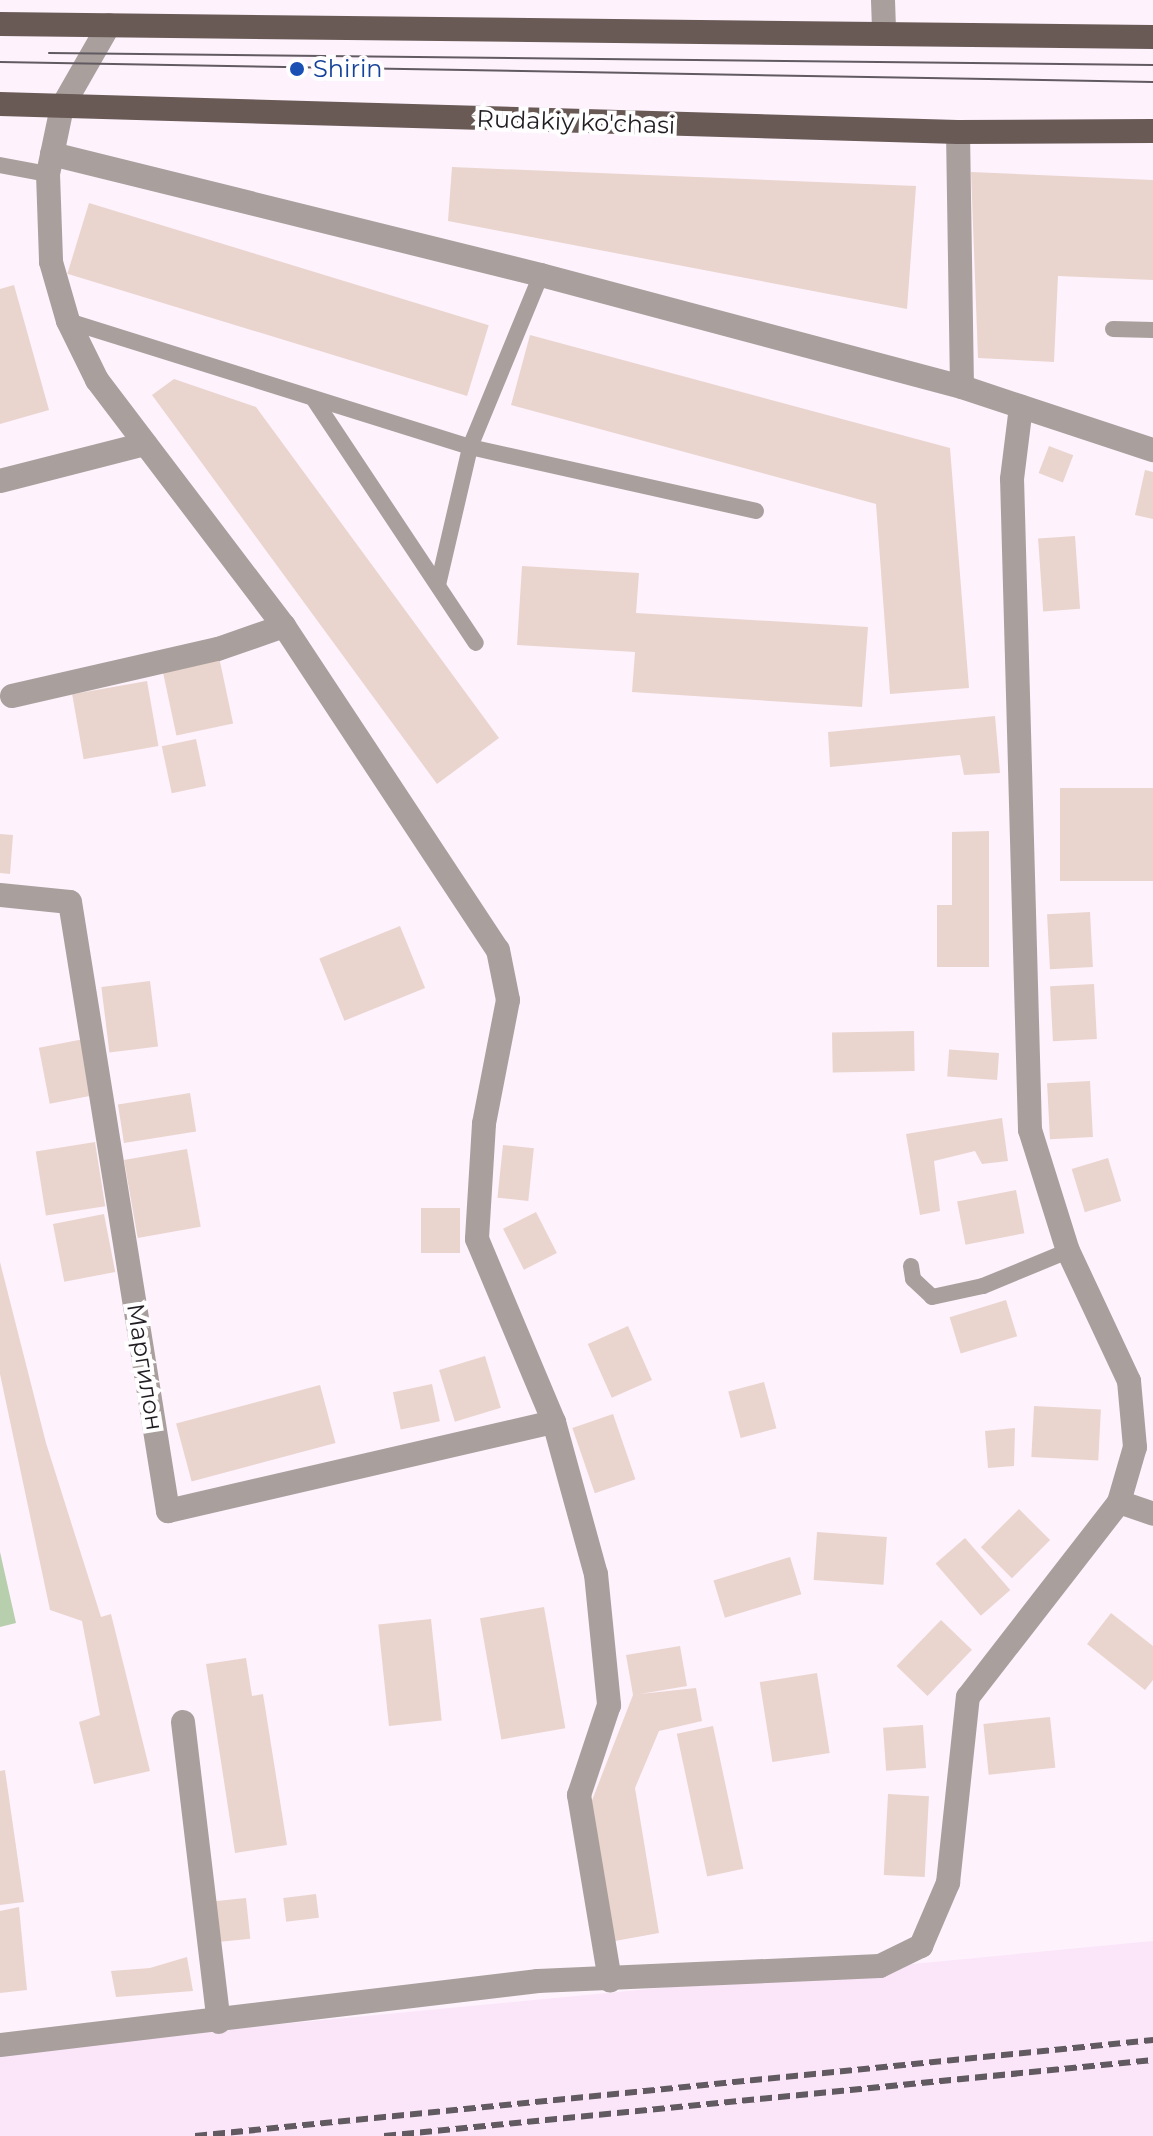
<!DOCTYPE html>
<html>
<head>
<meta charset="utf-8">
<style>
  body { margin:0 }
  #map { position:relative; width:1153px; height:2136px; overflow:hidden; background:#fef2fd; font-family:Montserrat,sans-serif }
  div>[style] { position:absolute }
  .built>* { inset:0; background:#fbe5f9 }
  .green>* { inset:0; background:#b7cfac }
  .building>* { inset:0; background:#ead5ce; transform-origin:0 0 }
  .lane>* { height:16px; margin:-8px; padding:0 8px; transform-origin:8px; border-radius:8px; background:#a9a09d }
  .street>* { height:24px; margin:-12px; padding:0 12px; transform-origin:12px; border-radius:12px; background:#a9a09d }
  .primary>* { height:24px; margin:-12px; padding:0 12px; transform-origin:12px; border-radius:12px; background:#695a56 }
  .tram>* { height:2px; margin:-1px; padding:0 1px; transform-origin:1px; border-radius:1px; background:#615a61 }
  .rail>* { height:6px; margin-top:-3px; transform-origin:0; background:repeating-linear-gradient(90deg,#615a61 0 12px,transparent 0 18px) }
  .dots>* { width:22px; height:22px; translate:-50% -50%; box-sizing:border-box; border:4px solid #fff; border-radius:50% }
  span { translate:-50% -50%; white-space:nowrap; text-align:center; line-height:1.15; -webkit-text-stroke:8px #fff; paint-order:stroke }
  .transit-label { font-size:24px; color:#164399 }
  .left { translate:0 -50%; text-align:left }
  .street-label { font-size:24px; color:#221d22 }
</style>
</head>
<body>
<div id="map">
  <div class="built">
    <i style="clip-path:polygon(1153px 1941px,1153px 2136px,0 2136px,0 2051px)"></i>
  </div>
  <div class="green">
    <i style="clip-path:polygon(0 1552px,16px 1623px,0 1627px)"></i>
  </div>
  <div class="building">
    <i style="clip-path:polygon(452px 167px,916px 186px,907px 309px,448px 221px)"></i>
    <i style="clip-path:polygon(971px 172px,1153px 180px,1153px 280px,1058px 276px,1054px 362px,978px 358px)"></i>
    <i style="left:89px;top:203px;width:418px;height:74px;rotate:17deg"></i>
    <i style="clip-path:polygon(14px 285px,49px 410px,0 424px,0 289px)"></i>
    <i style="clip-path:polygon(530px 335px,950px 448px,969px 688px,890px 694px,876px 504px,511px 405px)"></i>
    <i style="clip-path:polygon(174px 379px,256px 407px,499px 738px,437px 784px,152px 395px)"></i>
    <i style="left:1049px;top:446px;width:26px;height:29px;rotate:21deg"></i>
    <i style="clip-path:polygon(1145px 470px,1153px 472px,1153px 519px,1135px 515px)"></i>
    <i style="left:1075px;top:536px;width:73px;height:37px;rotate:86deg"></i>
    <i style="clip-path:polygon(522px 566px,639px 573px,636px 613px,868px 627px,862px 707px,632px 692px,635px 652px,517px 645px)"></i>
    <i style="left:219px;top:657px;width:68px;height:58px;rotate:78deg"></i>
    <i style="left:147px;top:681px;width:66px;height:76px;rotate:80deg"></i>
    <i style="clip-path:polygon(995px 716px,1000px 773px,964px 775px,960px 755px,830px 767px,828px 732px)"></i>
    <i style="left:196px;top:739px;width:48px;height:35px;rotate:78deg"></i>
    <i style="left:1153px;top:788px;width:93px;height:93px;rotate:90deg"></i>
    <i style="clip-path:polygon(989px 831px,989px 967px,937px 967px,937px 905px,952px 905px,952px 832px)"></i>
    <i style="clip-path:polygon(0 834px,13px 835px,10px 874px,0 873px)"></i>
    <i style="left:1090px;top:912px;width:55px;height:43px;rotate:87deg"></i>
    <i style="left:400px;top:926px;width:67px;height:87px;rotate:68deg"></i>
    <i style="left:150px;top:981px;width:66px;height:49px;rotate:83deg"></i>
    <i style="left:1094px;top:984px;width:55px;height:44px;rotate:87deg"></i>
    <i style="left:914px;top:1031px;width:40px;height:82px;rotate:89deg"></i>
    <i style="left:84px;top:1039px;width:57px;height:46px;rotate:79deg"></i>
    <i style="left:999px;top:1053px;width:27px;height:50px;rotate:94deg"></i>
    <i style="left:1090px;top:1081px;width:56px;height:43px;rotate:87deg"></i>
    <i style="left:190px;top:1093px;width:39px;height:73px;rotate:81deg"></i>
    <i style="clip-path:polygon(1002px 1118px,1008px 1161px,982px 1164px,975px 1151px,934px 1161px,940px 1211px,920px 1215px,906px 1134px)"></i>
    <i style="left:95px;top:1142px;width:65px;height:60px;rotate:81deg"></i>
    <i style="left:503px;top:1145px;width:31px;height:53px;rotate:6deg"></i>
    <i style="left:187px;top:1149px;width:79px;height:64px;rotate:80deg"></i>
    <i style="left:1108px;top:1158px;width:45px;height:38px;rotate:73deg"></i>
    <i style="left:1016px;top:1190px;width:44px;height:60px;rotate:79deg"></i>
    <i style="left:460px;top:1208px;width:45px;height:39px;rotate:90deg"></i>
    <i style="left:536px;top:1212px;width:46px;height:37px;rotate:63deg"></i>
    <i style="left:104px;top:1214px;width:59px;height:52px;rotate:79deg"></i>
    <i style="clip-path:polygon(0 1262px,46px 1443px,101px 1617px,111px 1614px,150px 1771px,94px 1784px,79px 1722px,100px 1715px,82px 1621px,50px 1610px,0 1374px)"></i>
    <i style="left:1006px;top:1300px;width:38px;height:59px;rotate:73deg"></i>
    <i style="left:628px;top:1326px;width:59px;height:44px;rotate:66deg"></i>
    <i style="left:485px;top:1356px;width:54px;height:48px;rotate:73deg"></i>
    <i style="left:764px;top:1382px;width:48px;height:37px;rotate:75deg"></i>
    <i style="left:432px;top:1384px;width:38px;height:40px;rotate:78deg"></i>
    <i style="left:320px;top:1385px;width:60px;height:149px;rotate:75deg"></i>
    <i style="left:1034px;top:1406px;width:67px;height:51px;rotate:3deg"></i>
    <i style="left:613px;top:1414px;width:69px;height:43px;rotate:71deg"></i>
    <i style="clip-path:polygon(1015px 1428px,1014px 1466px,988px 1468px,985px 1431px)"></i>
    <i style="left:1019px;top:1509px;width:44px;height:54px;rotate:45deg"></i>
    <i style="left:817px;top:1532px;width:70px;height:48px;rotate:4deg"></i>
    <i style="left:965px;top:1538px;width:69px;height:39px;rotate:49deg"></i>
    <i style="left:790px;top:1557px;width:39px;height:80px;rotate:73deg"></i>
    <i style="left:544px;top:1607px;width:123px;height:65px;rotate:80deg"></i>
    <i style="clip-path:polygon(1111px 1613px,1153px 1646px,1153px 1680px,1145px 1690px,1087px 1644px)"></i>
    <i style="left:431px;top:1619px;width:102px;height:53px;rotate:84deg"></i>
    <i style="left:941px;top:1620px;width:43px;height:64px;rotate:44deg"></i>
    <i style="clip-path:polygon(680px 1646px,687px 1686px,640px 1694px,696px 1688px,702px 1721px,659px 1731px,635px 1788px,659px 1933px,615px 1941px,589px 1808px,633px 1695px,626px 1655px)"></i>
    <i style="clip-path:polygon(246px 1658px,252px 1696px,263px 1694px,287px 1845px,235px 1853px,206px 1664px)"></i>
    <i style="left:817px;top:1673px;width:81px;height:58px;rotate:81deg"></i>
    <i style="left:1050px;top:1717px;width:51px;height:67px;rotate:84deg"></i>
    <i style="left:923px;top:1725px;width:43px;height:40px;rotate:86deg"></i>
    <i style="left:713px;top:1726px;width:146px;height:37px;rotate:78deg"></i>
    <i style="clip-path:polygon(5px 1770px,24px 1902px,0 1905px,0 1771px)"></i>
    <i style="left:888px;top:1794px;width:41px;height:81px;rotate:3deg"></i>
    <i style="left:316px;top:1894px;width:24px;height:33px;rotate:83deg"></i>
    <i style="left:246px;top:1898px;width:41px;height:32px;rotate:84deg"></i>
    <i style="clip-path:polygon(19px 1907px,27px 1990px,0 1993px,0 1911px)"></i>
    <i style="clip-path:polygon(187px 1957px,193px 1991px,116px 1997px,111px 1971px,150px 1968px)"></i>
  </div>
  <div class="lane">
    <i style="left:0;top:165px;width:49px;rotate:10.6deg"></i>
    <i style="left:68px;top:321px;width:421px;rotate:17.4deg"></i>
    <i style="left:470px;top:447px;width:293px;rotate:12.6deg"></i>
    <i style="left:1113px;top:329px;width:40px;rotate:1.4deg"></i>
    <i style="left:313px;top:398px;width:294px;rotate:56.4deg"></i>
    <i style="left:438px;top:585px;width:142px;rotate:-76.9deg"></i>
    <i style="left:470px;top:447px;width:186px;rotate:-67.6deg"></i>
    <i style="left:911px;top:1266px;width:13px;rotate:81deg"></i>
    <i style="left:913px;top:1279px;width:26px;rotate:43deg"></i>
    <i style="left:932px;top:1297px;width:52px;rotate:-12.2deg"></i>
    <i style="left:983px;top:1286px;width:92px;rotate:-22.4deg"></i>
  </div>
  <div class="street">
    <i style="left:883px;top:0;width:34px;rotate:88deg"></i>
    <i style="left:109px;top:25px;width:95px;rotate:119.8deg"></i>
    <i style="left:62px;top:107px;width:68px;rotate:101.8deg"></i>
    <i style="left:48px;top:174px;width:88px;rotate:88deg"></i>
    <i style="left:51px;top:262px;width:61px;rotate:73.9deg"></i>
    <i style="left:68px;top:321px;width:66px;rotate:63.8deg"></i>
    <i style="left:97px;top:380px;width:309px;rotate:52.8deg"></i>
    <i style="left:284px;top:626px;width:388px;rotate:56.6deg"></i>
    <i style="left:498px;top:950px;width:51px;rotate:78.7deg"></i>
    <i style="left:508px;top:1000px;width:126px;rotate:101deg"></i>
    <i style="left:484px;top:1124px;width:115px;rotate:93.5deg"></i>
    <i style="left:477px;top:1239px;width:199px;rotate:67.2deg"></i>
    <i style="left:554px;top:1422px;width:158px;rotate:74.6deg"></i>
    <i style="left:596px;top:1574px;width:132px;rotate:84.3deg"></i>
    <i style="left:609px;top:1705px;width:95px;rotate:108.4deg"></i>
    <i style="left:579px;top:1795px;width:188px;rotate:80.5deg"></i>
    <i style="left:958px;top:132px;width:255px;rotate:89.1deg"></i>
    <i style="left:962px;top:387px;width:201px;rotate:18.3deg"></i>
    <i style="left:52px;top:154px;width:504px;rotate:13.9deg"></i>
    <i style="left:541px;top:275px;width:436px;rotate:14.9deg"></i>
    <i style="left:0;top:481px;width:150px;rotate:-14.3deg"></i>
    <i style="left:12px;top:696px;width:211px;rotate:-12.9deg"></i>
    <i style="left:218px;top:649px;width:70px;rotate:-19.2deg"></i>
    <i style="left:0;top:895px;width:70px;rotate:5.7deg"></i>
    <i style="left:70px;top:902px;width:617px;rotate:80.86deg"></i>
    <i style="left:168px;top:1511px;width:396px;rotate:-13deg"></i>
    <i style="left:1119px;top:1502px;width:36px;rotate:19deg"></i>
    <i style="left:183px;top:1722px;width:302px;rotate:83.2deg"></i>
    <i style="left:0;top:2045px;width:542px;rotate:-6.78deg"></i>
    <i style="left:538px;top:1981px;width:342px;rotate:-2.5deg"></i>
    <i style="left:880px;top:1966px;width:46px;rotate:-26deg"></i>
    <i style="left:921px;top:1946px;width:69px;rotate:-66.8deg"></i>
    <i style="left:948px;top:1883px;width:187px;rotate:-83.9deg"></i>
    <i style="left:968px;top:1697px;width:247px;rotate:-52.2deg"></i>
    <i style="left:1119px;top:1502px;width:57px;rotate:-73.8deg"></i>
    <i style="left:1135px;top:1447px;width:66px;rotate:-95.2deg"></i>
    <i style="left:1129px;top:1381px;width:144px;rotate:-115.1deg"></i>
    <i style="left:1068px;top:1251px;width:127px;rotate:-107.4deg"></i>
    <i style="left:1030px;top:1130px;width:651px;rotate:-91.58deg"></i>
    <i style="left:1012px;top:479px;width:73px;rotate:-82.9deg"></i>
  </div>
  <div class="primary">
    <i style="left:0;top:24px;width:1153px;rotate:0.65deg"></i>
    <i style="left:0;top:104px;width:958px;rotate:1.67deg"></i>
    <i style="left:958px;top:132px;width:195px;rotate:-0.3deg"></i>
  </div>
  <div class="tram">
    <i style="left:49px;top:53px;width:1104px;rotate:0.62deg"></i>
    <i style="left:0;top:62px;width:1153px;rotate:0.99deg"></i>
  </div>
  <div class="rail">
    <i style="left:195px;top:2136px;width:963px;rotate:-5.72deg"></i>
    <i style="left:384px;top:2136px;width:773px;rotate:-5.64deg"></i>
  </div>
  <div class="dots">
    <i style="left:297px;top:69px;background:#1a4fb4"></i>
  </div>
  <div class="transit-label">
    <span class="left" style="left:313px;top:69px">Shirin</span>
  </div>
  <div class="street-label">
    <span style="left:576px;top:122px;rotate:2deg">Rudakiy ko'chasi</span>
    <span style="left:145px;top:1367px;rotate:81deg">Маргилон</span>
  </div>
</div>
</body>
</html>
